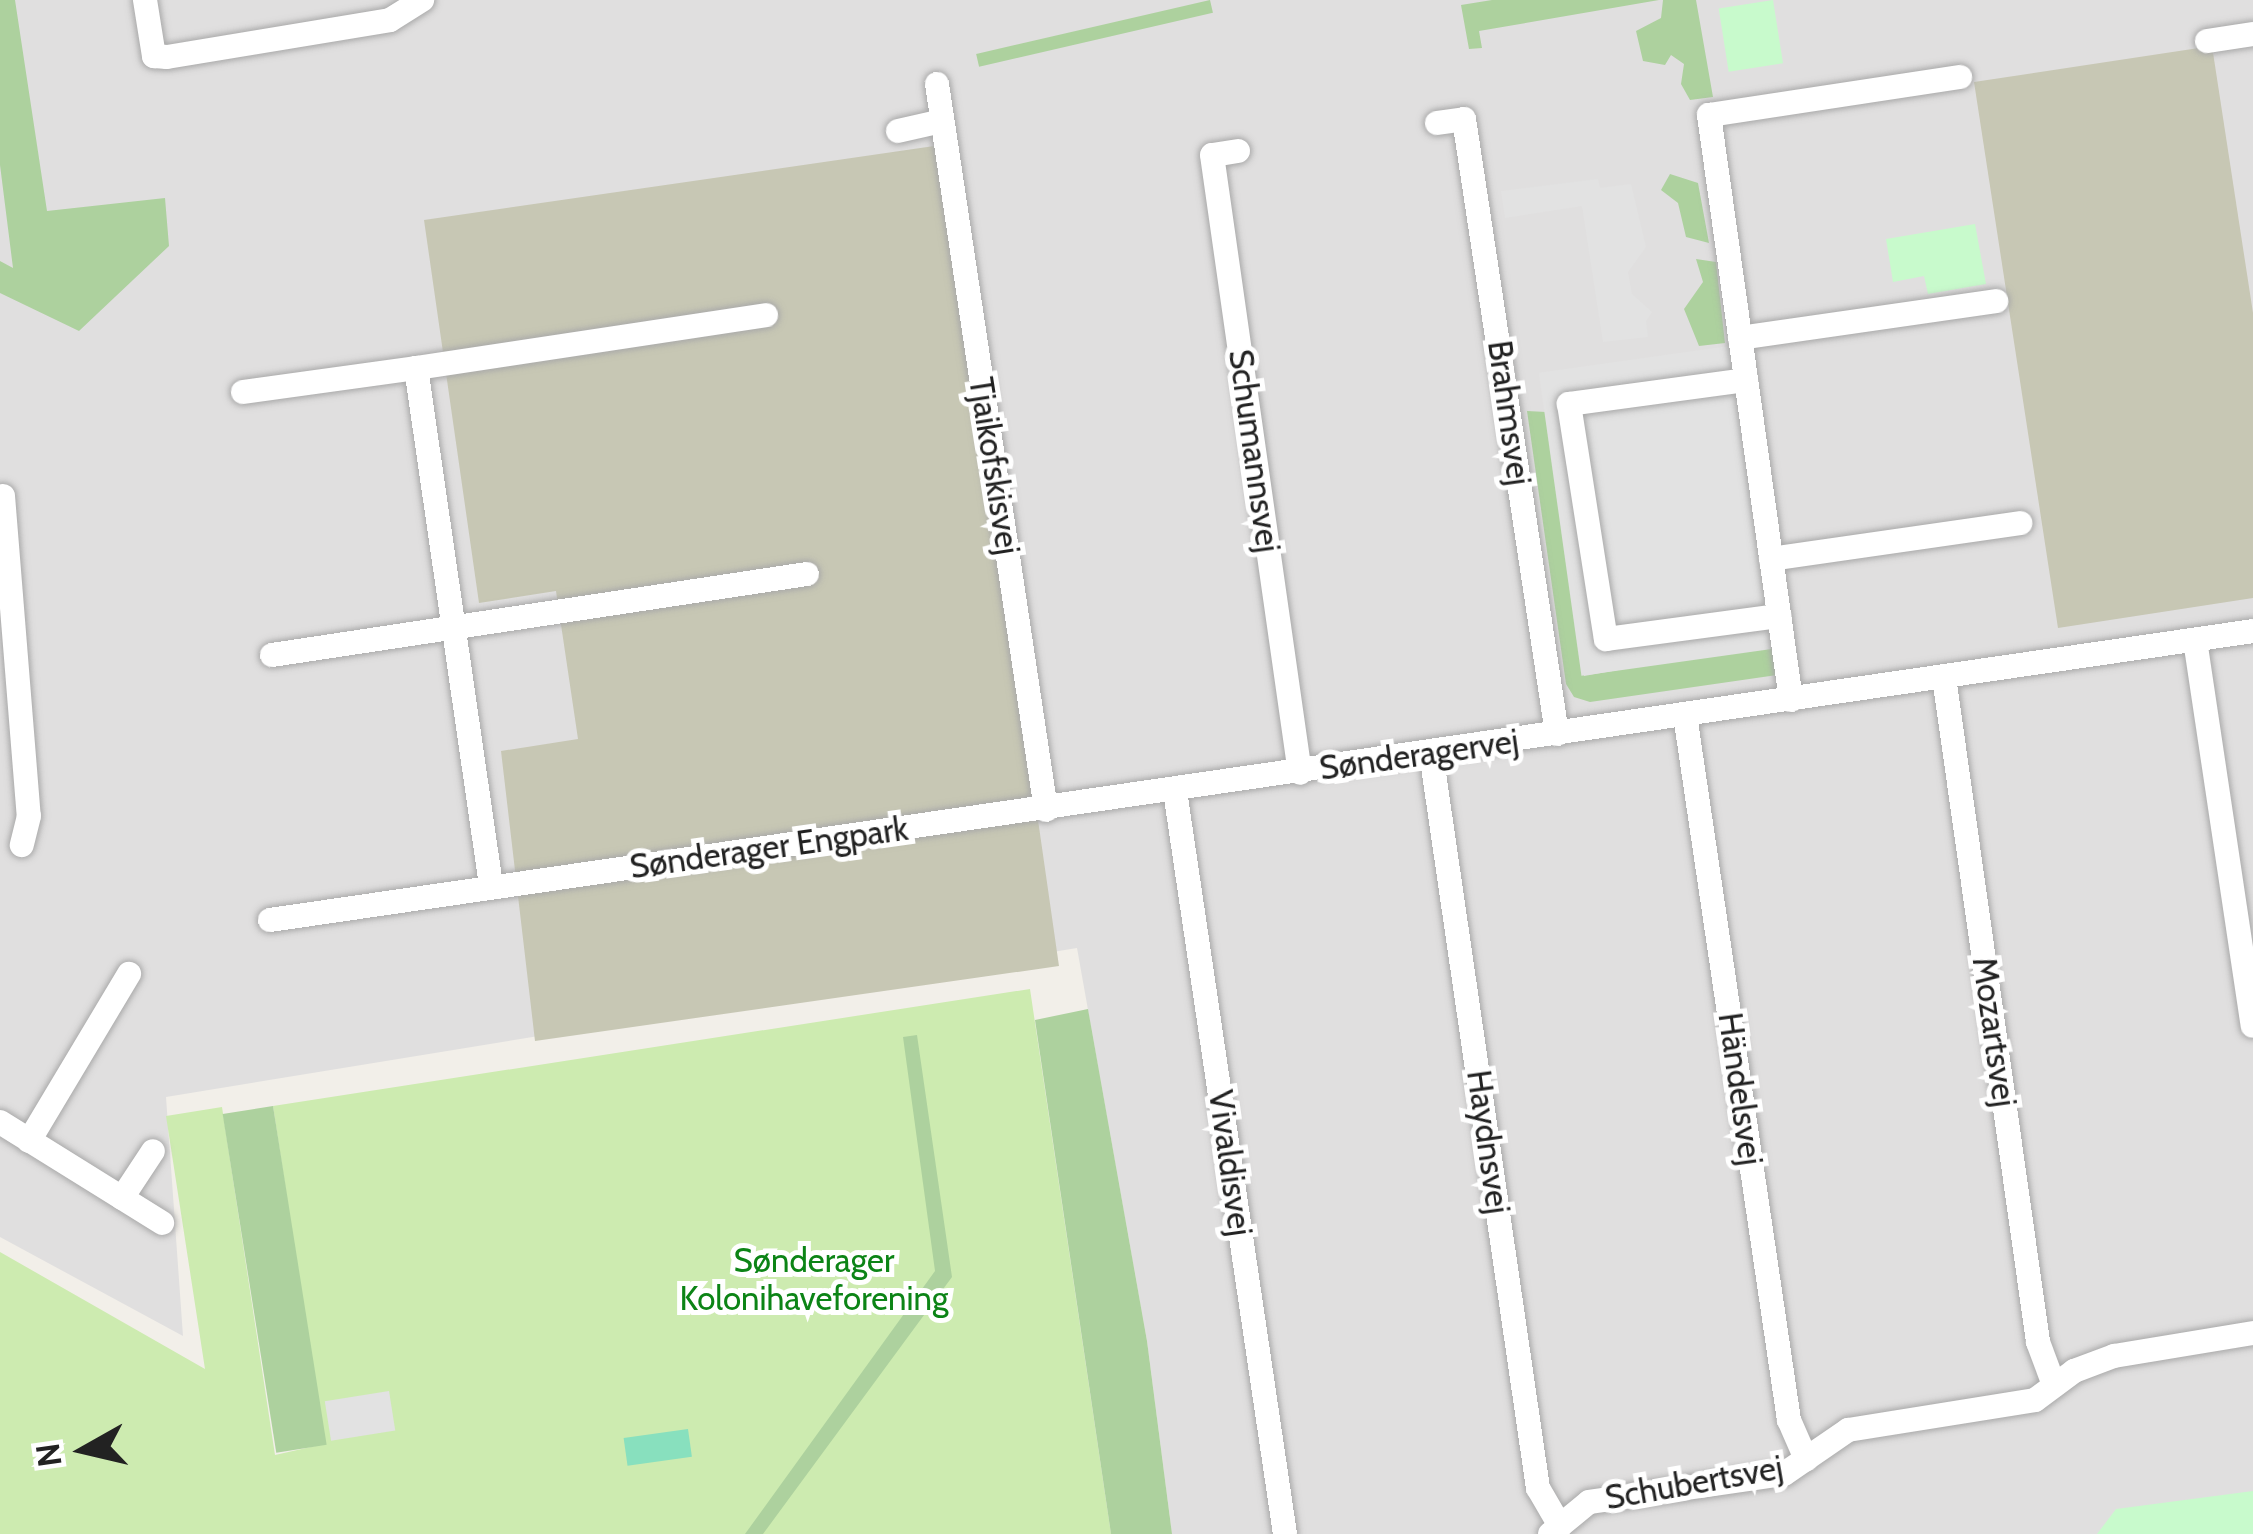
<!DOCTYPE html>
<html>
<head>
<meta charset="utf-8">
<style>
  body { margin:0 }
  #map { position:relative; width:2253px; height:1534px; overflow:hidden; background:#f2efe9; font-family:Cabin,sans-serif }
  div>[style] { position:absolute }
  .residential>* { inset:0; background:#e0dfdf }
  .construction>* { inset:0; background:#c7c7b4 }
  .grass>* { inset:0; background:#cdebb0 }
  .forest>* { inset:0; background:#add19e; transform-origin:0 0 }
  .park>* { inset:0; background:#c8facc; transform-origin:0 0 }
  .pitch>* { inset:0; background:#88e0be; transform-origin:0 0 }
  .parking>* { inset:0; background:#e2e2e2; transform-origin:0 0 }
  .roads { filter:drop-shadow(0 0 3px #a9a9a9) drop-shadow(0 0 3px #a9a9a9) }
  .street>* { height:24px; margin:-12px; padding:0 12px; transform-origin:12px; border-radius:12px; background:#fff }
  span { translate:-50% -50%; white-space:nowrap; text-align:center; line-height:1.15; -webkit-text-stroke:10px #fff; paint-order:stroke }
  .street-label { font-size:33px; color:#222 }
  .park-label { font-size:33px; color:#0c8416 }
  .north { position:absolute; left:24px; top:1390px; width:120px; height:120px; -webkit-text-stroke:9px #fff; paint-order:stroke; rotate:262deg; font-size:33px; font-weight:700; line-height:48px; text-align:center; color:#222 }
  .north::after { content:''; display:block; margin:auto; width:42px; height:54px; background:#222; clip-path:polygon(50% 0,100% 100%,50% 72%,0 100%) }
</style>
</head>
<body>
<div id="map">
  <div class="residential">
    <i style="clip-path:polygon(0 0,2253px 0,2253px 1534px,1172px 1534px,1147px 1341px,1077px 948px,166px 1097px,183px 1336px,0 1237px)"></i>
  </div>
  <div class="construction">
    <i style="clip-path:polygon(2212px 46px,2253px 313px,2253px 598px,2058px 628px,1974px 82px)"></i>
    <i style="clip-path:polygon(941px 145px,1059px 966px,535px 1041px,501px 751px,578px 739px,556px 591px,479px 603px,424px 220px)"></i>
  </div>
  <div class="grass">
    <i style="clip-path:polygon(1030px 989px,1111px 1534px,0 1534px,0 1252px,205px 1369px,166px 1116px,222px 1107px,275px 1455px,324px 1444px,273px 1106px)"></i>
  </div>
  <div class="forest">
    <i style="clip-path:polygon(0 0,15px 0,47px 211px,165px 198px,169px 246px,79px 331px,0 293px,0 261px,13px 268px,0 165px)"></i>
    <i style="left:1210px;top:0;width:13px;height:240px;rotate:77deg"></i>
    <i style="clip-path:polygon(1492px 0,1659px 0,1479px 31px,1482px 48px,1469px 49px,1461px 5px)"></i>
    <i style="clip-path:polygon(1663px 0,1696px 0,1713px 97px,1690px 100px,1681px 84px,1684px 64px,1671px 55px,1665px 65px,1643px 61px,1636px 31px,1661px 18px)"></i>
    <i style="clip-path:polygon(1670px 174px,1698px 183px,1709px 243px,1686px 237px,1678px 203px,1661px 190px)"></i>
    <i style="clip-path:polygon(1696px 259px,1716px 262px,1725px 343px,1699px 346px,1684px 309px,1703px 282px)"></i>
    <i style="clip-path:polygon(1527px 411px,1546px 412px,1584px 676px,1772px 643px,1777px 675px,1590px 702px,1574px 697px,1566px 684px)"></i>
    <i style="clip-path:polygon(1088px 1009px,1147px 1341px,1172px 1534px,1111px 1534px,1035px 1020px)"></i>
    <i style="clip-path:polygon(917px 1035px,952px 1277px,763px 1534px,745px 1534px,935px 1271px,903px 1037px)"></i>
    <i style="left:273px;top:1106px;width:343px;height:51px;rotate:81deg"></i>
  </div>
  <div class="park">
    <i style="left:1773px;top:0;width:64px;height:55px;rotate:81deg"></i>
    <i style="clip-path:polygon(1975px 224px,1986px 284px,1928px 294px,1924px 276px,1893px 282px,1886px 239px)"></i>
    <i style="clip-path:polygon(2253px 1491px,2253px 1534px,2097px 1534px,2116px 1509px)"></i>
  </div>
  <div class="pitch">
    <i style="left:688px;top:1429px;width:28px;height:65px;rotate:82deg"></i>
  </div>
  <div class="parking">
    <i style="clip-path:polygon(1598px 179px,1600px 188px,1631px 184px,1646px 247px,1628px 272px,1632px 294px,1652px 312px,1646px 321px,1648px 337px,1603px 342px,1582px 206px,1505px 218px,1501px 191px)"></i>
    <i style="left:1729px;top:346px;width:306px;height:192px;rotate:82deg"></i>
    <i style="left:389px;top:1391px;width:40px;height:65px;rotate:81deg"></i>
  </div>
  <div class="roads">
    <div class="street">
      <i style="left:145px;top:0;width:57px;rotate:80.9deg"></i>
      <i style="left:154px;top:56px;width:13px;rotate:4deg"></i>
      <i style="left:167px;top:57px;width:226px;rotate:-9.4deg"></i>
      <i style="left:390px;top:20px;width:38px;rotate:-32deg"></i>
      <i style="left:2207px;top:41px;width:47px;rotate:-8.7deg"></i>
      <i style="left:937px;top:84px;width:734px;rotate:81.46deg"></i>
      <i style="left:1437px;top:123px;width:27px;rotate:-8deg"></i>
      <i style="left:1464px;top:119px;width:622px;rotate:81.4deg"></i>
      <i style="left:898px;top:131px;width:45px;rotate:-12.8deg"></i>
      <i style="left:1238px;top:151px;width:26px;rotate:171deg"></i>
      <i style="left:1212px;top:155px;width:624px;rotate:81.9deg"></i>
      <i style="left:1740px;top:338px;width:259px;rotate:-8.2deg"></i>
      <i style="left:416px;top:368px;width:354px;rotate:-8.6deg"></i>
      <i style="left:1746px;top:380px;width:179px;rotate:172.3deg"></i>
      <i style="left:1569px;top:404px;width:238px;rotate:81.1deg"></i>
      <i style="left:1606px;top:639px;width:175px;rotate:-7.6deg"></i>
      <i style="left:243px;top:392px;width:175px;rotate:-7.9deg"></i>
      <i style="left:416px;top:368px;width:522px;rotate:81.75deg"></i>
      <i style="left:3px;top:496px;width:321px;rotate:85.4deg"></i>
      <i style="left:29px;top:816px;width:30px;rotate:104deg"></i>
      <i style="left:1771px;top:559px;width:252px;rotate:-8.2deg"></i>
      <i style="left:2195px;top:640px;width:390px;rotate:81.5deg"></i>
      <i style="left:272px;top:655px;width:541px;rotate:-8.61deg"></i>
      <i style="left:1944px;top:677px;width:672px;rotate:81.95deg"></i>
      <i style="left:2038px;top:1342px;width:46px;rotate:69.6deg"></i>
      <i style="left:1791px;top:700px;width:591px;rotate:-97.98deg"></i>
      <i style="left:1709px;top:115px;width:254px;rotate:-8.6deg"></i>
      <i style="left:1685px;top:715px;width:713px;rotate:81.61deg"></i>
      <i style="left:1789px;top:1420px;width:43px;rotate:66.4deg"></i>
      <i style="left:1431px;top:753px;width:743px;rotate:81.72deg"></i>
      <i style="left:1538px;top:1488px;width:44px;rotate:59.9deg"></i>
      <i style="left:1175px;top:791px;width:751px;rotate:81.58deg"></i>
      <i style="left:270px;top:920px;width:2004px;rotate:-8.29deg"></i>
      <i style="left:0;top:1122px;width:191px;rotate:31.9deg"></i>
      <i style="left:29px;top:1141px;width:195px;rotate:-59.1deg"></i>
      <i style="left:122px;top:1198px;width:56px;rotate:-56.6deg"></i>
      <i style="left:1550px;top:1534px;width:50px;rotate:-39.4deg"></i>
      <i style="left:1589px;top:1502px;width:197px;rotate:-8.2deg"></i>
      <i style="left:1784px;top:1474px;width:78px;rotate:-34.5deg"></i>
      <i style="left:1848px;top:1430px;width:189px;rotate:-9.1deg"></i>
      <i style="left:2035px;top:1400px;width:49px;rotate:-36.6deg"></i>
      <i style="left:2074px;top:1371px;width:43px;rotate:-20.6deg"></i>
      <i style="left:2114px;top:1356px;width:141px;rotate:-9.4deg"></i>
    </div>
  </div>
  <div class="street-label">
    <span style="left:1509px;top:413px;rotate:82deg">Brahmsvej</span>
    <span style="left:1254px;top:451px;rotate:82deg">Schumannsvej</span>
    <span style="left:994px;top:466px;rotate:81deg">Tjaikofskisvej</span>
    <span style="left:1419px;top:755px;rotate:-8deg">Sønderagervej</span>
    <span style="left:769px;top:848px;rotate:-8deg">Sønderager Engpark</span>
    <span style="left:1994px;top:1032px;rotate:82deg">Mozartsvej</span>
    <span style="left:1740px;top:1089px;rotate:82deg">Händelsvej</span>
    <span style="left:1488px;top:1142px;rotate:82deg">Haydnsvej</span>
    <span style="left:1230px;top:1163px;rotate:82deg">Vivaldisvej</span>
    <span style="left:1694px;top:1483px;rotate:-10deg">Schubertsvej</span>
  </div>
  <div class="park-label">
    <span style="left:814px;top:1280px">Sønderager<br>Kolonihaveforening</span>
  </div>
  <div class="north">N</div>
</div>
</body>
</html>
